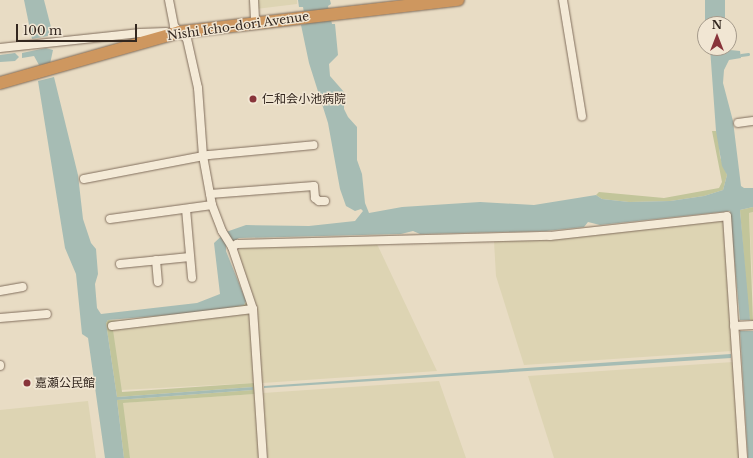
<!DOCTYPE html>
<html>
<head>
<meta charset="utf-8">
<style>
  body { margin:0 }
  #map { position:relative; width:753px; height:458px; overflow:hidden; background:#e8dcc4; font-family:"Libre Baskerville","Noto Sans JP",serif }
  div>[style] { position:absolute }
  .farmland>* { inset:0; background:#ddd4b3; transform-origin:0 0 }
  .green>* { inset:0; background:#c2c59a }
  .water>* { inset:0; background:#a6bcb4; transform-origin:0 0 }
  .stream>* { height:2.5px; margin:-1.25px; padding:0 1.25px; transform-origin:1.25px; border-radius:1.25px; background:#a6bcb4 }
  .roads { filter:drop-shadow(0 0 1px #816e5d) drop-shadow(0 0 1px #816e5d) }
  .minor>* { height:8px; margin:-4px; padding:0 4px; transform-origin:4px; border-radius:4px; background:#f4ead7 }
  .highway>* { height:12px; margin:-6px; padding:0 6px; transform-origin:6px; border-radius:6px; background:#ce975f }
  .dots>* { width:11px; height:11px; translate:-50% -50%; box-sizing:border-box; border:2px solid #f1e6d3; border-radius:50% }
  span { translate:-50% -50%; white-space:nowrap; text-align:center; line-height:1.15; -webkit-text-stroke:3px #f1e6d3; paint-order:stroke }
  .street-label { font-size:12px; color:#33271f }
  .poi-label { font-size:12px; color:#33271f }
  .left { translate:0 -50%; text-align:left }
  .north { position:absolute; left:697px; top:16px; width:40px; height:40px; box-sizing:border-box; background:#f1e6d3; border:1px solid #a59a8b; border-radius:50%; rotate:0deg; font-size:11px; font-weight:700; line-height:16px; text-align:center; color:#33271f }
  .north::after { content:''; display:block; margin:auto; width:14px; height:18px; background:#88343a; clip-path:polygon(50% 0,100% 100%,50% 72%,0 100%) }
  .scale { position:absolute; left:16px; top:24px; width:121px; height:18px; box-sizing:border-box; border:2px solid #33271f; border-top:0; padding-left:5px; font-size:12px; line-height:14px; white-space:nowrap; color:#33271f; -webkit-text-stroke:3px #f1e6d3; paint-order:stroke }
</style>
</head>
<body>
<div id="map">
  <div class="farmland">
    <i style="clip-path:polygon(255px 0,297px 0,297px 4px,256px 9px)"></i>
    <i style="clip-path:polygon(753px 212px,753px 290px,749px 213px)"></i>
    <i style="clip-path:polygon(723px 219px,732px 351px,524px 365px,496px 276px,494px 241px)"></i>
    <i style="clip-path:polygon(377px 244px,437px 371px,262px 383px,257px 307px,238px 252px,241px 247px)"></i>
    <i style="left:250px;top:313px;width:70px;height:138px;rotate:87deg"></i>
    <i style="clip-path:polygon(733px 362px,739px 458px,554px 458px,528px 376px)"></i>
    <i style="clip-path:polygon(439px 381px,466px 458px,267px 458px,263px 393px)"></i>
    <i style="clip-path:polygon(255px 394px,259px 458px,130px 458px,122px 403px)"></i>
    <i style="clip-path:polygon(88px 401px,96px 458px,0 458px,0 410px)"></i>
  </div>
  <div class="green">
    <i style="clip-path:polygon(712px 131px,716px 131px,718px 134px,720px 157px,727px 175px,723px 190px,704px 196px,670px 201px,629px 202px,602px 199px,596px 195px,599px 192px,664px 198px,719px 188px,722px 182px)"></i>
    <i style="clip-path:polygon(753px 207px,753px 212px,749px 213px,753px 321px,750px 320px,748px 311px,740px 210px)"></i>
    <i style="clip-path:polygon(246px 302px,250px 313px,113px 330px,122px 392px,254px 383px,255px 394px,123px 403px,130px 458px,124px 458px,117px 400px,253px 390px,253px 387px,117px 397px,106px 323px,108px 320px,118px 321px,244px 305px)"></i>
  </div>
  <div class="water">
    <i style="clip-path:polygon(24px 0,44px 0,53px 35px,32px 39px)"></i>
    <i style="clip-path:polygon(298px 0,330px 0,331px 4px,328px 6px,332px 24px,335px 24px,338px 55px,329px 64px,330px 76px,344px 92px,344px 109px,348px 117px,357px 127px,357px 160px,362px 174px,365px 203px,369px 213px,402px 207px,480px 202px,534px 205px,596px 195px,602px 199px,629px 202px,670px 201px,704px 196px,723px 190px,727px 175px,722px 166px,716px 131px,710px 48px,740px 51px,741px 58px,729px 60px,724px 70px,723px 83px,733px 121px,741px 186px,744px 188px,753px 188px,753px 207px,740px 210px,750px 320px,740px 320px,730px 211px,600px 225px,588px 222px,584px 227px,546px 231px,420px 234px,413px 231px,401px 234px,239px 238px,226px 246px,226px 251px,246px 301px,244px 305px,204px 312px,108px 320px,106px 323px,117px 397px,253px 387px,253px 390px,117px 400px,124px 458px,105px 458px,88px 338px,82px 334px,76px 274px,65px 248px,38px 81px,54px 77px,78px 175px,83px 219px,91px 243px,96px 249px,98px 274px,95px 284px,97px 308px,101px 314px,197px 303px,220px 294px,214px 243px,226px 232px,246px 225px,309px 226px,355px 221px,363px 211px,361px 209px,355px 211px,346px 206px,340px 189px,328px 123px,309px 63px,301px 25px,306px 24px,303px 7px,299px 7px)"></i>
    <i style="left:705px;top:0;width:20px;height:24px"></i>
    <i style="clip-path:polygon(46px 48px,53px 50px,50px 64px,39px 65px,34px 56px,22px 58px,22px 53px)"></i>
    <i style="clip-path:polygon(15px 53px,19px 57px,15px 61px,0 62px,0 55px)"></i>
    <i style="clip-path:polygon(740px 331px,753px 331px,753px 458px,748px 458px)"></i>
    <i style="clip-path:polygon(731px 354px,731px 358px,264px 388px,264px 386px)"></i>
  </div>
  <div class="stream">
    <i style="left:741px;top:55px;width:7px;rotate:-8deg"></i>
  </div>
  <div class="roads">
    <div class="minor">
      <i style="left:169px;top:0;width:26px;rotate:79deg"></i>
      <i style="left:174px;top:26px;width:18px;rotate:45deg"></i>
      <i style="left:187px;top:39px;width:50px;rotate:77.3deg"></i>
      <i style="left:198px;top:88px;width:68px;rotate:85.8deg"></i>
      <i style="left:203px;top:156px;width:50px;rotate:79.6deg"></i>
      <i style="left:212px;top:205px;width:28px;rotate:69deg"></i>
      <i style="left:222px;top:231px;width:19px;rotate:58deg"></i>
      <i style="left:232px;top:247px;width:65px;rotate:71.3deg"></i>
      <i style="left:253px;top:309px;width:149px;rotate:86.2deg"></i>
      <i style="left:254px;top:0;width:22px;rotate:87deg"></i>
      <i style="left:563px;top:0;width:118px;rotate:80.7deg"></i>
      <i style="left:0;top:48px;width:141px;rotate:-6.1deg"></i>
      <i style="left:140px;top:33px;width:26px;rotate:-2deg"></i>
      <i style="left:738px;top:123px;width:15px;rotate:-8deg"></i>
      <i style="left:84px;top:179px;width:127px;rotate:-10.9deg"></i>
      <i style="left:209px;top:155px;width:105px;rotate:-5.4deg"></i>
      <i style="left:210px;top:194px;width:104px;rotate:-4.4deg"></i>
      <i style="left:314px;top:186px;width:12px;rotate:85deg"></i>
      <i style="left:315px;top:198px;width:5px;rotate:37deg"></i>
      <i style="left:319px;top:201px;width:6px"></i>
      <i style="left:186px;top:209px;width:69px;rotate:85deg"></i>
      <i style="left:110px;top:219px;width:103px;rotate:-7.8deg"></i>
      <i style="left:232px;top:247px;width:6px;rotate:-31deg"></i>
      <i style="left:237px;top:244px;width:313px;rotate:-1.5deg"></i>
      <i style="left:550px;top:236px;width:178px;rotate:-6.4deg"></i>
      <i style="left:727px;top:216px;width:243px;rotate:86.2deg"></i>
      <i style="left:156px;top:260px;width:22px;rotate:85deg"></i>
      <i style="left:120px;top:264px;width:70px;rotate:-5.7deg"></i>
      <i style="left:0;top:291px;width:23px;rotate:-10deg"></i>
      <i style="left:0;top:318px;width:47px;rotate:-4.9deg"></i>
      <i style="left:112px;top:326px;width:142px;rotate:-6.9deg"></i>
      <i style="left:734px;top:326px;width:19px;rotate:-3deg"></i>
      <i style="left:0;top:366px;width:1px;rotate:-90deg"></i>
    </div>
    <div class="highway">
      <i style="left:0;top:83px;width:187px;rotate:-15.8deg"></i>
      <i style="left:180px;top:32px;width:280px;rotate:-6.6deg"></i>
    </div>
  </div>
  <div class="dots">
    <i style="left:253px;top:99px;background:#88343a"></i>
    <i style="left:27px;top:383px;background:#88343a"></i>
  </div>
  <div class="street-label">
    <span style="left:238px;top:26px;rotate:-8deg">Nishi Icho-dori Avenue</span>
  </div>
  <div class="poi-label">
    <span class="left" style="left:262px;top:99px">仁和会小池病院</span>
    <span class="left" style="left:35px;top:383px">嘉瀬公民館</span>
  </div>
  <div class="north">N</div>
  <div class="scale">100 m</div>
</div>
</body>
</html>
